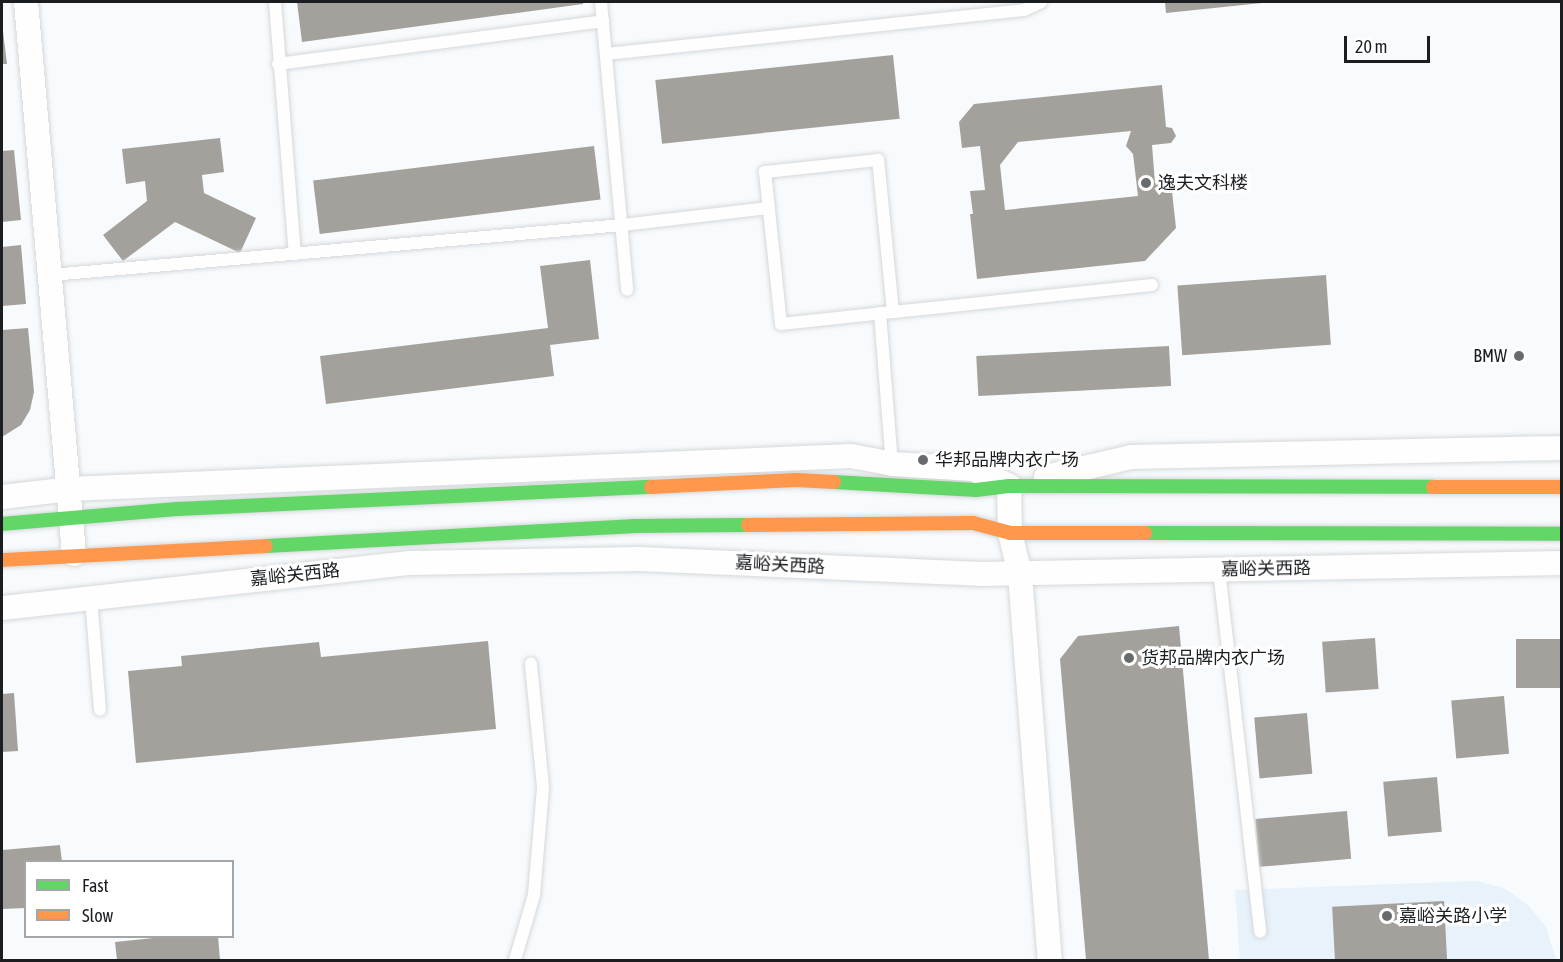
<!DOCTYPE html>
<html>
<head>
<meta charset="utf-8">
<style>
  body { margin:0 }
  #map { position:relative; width:1563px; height:962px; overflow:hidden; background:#f8fbfd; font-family:"Asap Condensed","Noto Sans SC",sans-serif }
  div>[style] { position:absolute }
  .built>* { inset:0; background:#e8f2fa }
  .building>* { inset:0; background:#a4a19d; transform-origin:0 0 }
  .roads { filter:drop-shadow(0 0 2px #d5d8da) drop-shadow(0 0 2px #d5d8da) }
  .lane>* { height:12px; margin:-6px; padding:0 6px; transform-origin:6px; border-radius:6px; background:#fefeff }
  .street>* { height:24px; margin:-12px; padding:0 12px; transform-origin:12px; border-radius:12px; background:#fefeff }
  .fast>* { height:14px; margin:-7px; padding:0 7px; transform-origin:7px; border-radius:7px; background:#63d668 }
  .slow>* { height:14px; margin:-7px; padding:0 7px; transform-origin:7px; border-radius:7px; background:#ff974d }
  .dots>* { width:16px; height:16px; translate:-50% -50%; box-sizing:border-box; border:3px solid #fff; border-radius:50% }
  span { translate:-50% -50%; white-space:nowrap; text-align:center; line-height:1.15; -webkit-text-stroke:6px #fff; paint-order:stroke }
  .poi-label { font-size:18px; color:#1b1e21 }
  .left { translate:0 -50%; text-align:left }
  .right { translate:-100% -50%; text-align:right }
  .street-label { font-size:18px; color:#1b1e21 }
  .frame { position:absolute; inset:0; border:3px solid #1b1e21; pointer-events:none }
  .legend { position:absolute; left:24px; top:860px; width:210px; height:78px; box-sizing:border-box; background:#fff; border:2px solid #a4a5a6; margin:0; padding:8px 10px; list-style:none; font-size:18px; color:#1b1e21 }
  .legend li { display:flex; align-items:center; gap:12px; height:30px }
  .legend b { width:30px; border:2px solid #a4a5a6 }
  .scale { position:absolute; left:1344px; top:36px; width:86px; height:27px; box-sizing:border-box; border:3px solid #1b1e21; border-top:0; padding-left:8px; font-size:18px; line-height:21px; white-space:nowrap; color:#1b1e21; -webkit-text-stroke:4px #fff; paint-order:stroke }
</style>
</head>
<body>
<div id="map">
  <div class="built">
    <i style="clip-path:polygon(1476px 881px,1504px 888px,1528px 905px,1546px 927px,1556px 960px,1240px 960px,1235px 890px)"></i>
  </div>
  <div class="building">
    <i style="clip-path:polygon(297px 2px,583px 2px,583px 4px,302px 42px)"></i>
    <i style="clip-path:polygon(1165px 2px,1262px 2px,1262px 3px,1166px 13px)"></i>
    <i style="clip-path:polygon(2px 23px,7px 64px,2px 64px)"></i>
    <i style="left:893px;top:55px;width:64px;height:239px;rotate:84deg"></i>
    <i style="clip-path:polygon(evenodd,1162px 85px,1166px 127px,1172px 128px,1176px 136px,1171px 143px,1152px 145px,1155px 183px,1171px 182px,1176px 228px,1145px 261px,977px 279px,970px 214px,973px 214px,970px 191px,985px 190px,980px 146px,962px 148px,959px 122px,974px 104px,1162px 85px,1131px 131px,1126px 146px,1133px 154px,1138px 196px,1005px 210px,1000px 165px,1018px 142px,1131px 131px)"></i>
    <i style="clip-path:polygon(220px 138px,224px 172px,202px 175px,204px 193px,256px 218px,240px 253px,175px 222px,123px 261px,103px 235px,147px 201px,145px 181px,126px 184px,122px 149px)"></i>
    <i style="left:594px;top:146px;width:54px;height:283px;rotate:83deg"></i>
    <i style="clip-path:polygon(14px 150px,21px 220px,2px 222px,2px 151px)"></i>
    <i style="clip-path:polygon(21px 245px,26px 304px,2px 306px,2px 247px)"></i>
    <i style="clip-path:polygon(590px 260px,599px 339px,550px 345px,554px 376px,326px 404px,320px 356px,548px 328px,540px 266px)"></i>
    <i style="left:1326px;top:275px;width:70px;height:149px;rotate:86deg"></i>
    <i style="clip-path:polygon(28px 328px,34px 392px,30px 410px,21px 425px,2px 437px,2px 330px)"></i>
    <i style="left:1169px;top:346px;width:40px;height:193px;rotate:87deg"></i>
    <i style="clip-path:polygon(1179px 626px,1209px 960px,1086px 960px,1060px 659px,1078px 636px)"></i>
    <i style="left:1375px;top:638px;width:51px;height:53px;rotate:86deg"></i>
    <i style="left:1562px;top:639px;width:49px;height:46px;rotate:90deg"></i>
    <i style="clip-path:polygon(488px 641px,496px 729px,136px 763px,128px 671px,182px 666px,181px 656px,319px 642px,321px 657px)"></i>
    <i style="clip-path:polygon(14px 693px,18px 751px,2px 752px,2px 694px)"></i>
    <i style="left:1504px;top:696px;width:58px;height:53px;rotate:85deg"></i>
    <i style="left:1307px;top:713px;width:61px;height:53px;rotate:85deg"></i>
    <i style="left:1437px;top:777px;width:55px;height:54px;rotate:85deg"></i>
    <i style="left:1347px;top:811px;width:48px;height:92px;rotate:85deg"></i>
    <i style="clip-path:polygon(60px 845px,62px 862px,26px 862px,26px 908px,2px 909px,2px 850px)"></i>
    <i style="left:1444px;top:901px;width:59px;height:112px;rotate:87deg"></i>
    <i style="clip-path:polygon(173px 936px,218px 936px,220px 960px,117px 960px,115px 942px)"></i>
  </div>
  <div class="roads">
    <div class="lane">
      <i style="left:275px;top:2px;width:253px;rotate:85.5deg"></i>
      <i style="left:601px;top:2px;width:289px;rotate:84.8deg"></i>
      <i style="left:606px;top:54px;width:420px;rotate:-6deg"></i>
      <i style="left:1024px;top:10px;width:19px;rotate:-25deg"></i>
      <i style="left:278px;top:64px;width:328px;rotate:-7.5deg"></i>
      <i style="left:51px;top:275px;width:573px;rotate:-5deg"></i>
      <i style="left:622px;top:225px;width:148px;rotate:-6.6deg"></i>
      <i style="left:893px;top:312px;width:153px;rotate:-95.6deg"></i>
      <i style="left:878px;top:160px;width:114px;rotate:173.9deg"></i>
      <i style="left:765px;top:172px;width:153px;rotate:84deg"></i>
      <i style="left:781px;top:324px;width:113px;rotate:-6.1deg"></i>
      <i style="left:893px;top:312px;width:49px;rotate:-5.8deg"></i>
      <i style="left:942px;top:307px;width:211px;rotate:-6deg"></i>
      <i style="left:880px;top:313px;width:154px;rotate:85.5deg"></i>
      <i style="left:1219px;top:570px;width:364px;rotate:83.5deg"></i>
      <i style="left:91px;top:598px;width:112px;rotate:85.4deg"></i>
      <i style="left:515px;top:960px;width:68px;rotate:-73.7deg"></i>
      <i style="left:534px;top:895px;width:108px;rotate:-85.2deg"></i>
      <i style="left:543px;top:787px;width:124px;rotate:-95.6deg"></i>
    </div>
    <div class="street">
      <i style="left:26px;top:2px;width:554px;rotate:85.03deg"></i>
      <i style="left:1046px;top:477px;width:87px;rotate:-13.2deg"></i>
      <i style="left:1131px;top:457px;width:431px;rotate:-1.2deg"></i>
      <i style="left:1009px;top:486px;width:47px;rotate:88.8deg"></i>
      <i style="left:1010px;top:533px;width:42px;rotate:76.3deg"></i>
      <i style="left:1020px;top:574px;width:387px;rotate:85.6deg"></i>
      <i style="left:2px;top:497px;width:68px;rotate:-6.7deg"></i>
      <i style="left:70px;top:489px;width:782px;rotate:-2.42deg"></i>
      <i style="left:851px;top:456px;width:43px;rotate:10.8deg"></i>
      <i style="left:893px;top:464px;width:80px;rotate:3.6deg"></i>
      <i style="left:973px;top:469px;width:40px;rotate:25deg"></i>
      <i style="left:2px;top:608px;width:410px;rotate:-6.3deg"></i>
      <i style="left:410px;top:563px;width:230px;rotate:-1deg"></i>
      <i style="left:640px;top:559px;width:341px;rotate:2.5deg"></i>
      <i style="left:981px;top:574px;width:581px;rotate:-1.08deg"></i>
    </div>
    <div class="fast">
      <i style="left:834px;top:482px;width:142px;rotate:3.2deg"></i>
      <i style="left:976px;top:490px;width:33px;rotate:-7deg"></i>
      <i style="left:1009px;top:486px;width:424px;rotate:0.1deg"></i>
      <i style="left:2px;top:524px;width:177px;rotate:-4.9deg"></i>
      <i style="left:178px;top:509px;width:474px;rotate:-2.7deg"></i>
      <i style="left:1145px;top:533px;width:417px;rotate:0.1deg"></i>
      <i style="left:266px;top:546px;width:370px;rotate:-3.1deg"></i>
      <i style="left:635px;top:526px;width:113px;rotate:-0.5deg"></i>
    </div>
    <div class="slow">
      <i style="left:651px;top:487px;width:145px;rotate:-2.8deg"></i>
      <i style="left:796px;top:480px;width:38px;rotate:3deg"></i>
      <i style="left:1433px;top:487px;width:129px"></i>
      <i style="left:748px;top:525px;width:225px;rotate:-0.5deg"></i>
      <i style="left:973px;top:523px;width:38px;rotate:15deg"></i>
      <i style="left:1010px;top:533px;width:135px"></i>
      <i style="left:2px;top:560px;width:264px;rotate:-3deg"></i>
    </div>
  </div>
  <div class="dots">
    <i style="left:1146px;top:183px;background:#686b6e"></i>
    <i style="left:1519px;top:356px;background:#686b6e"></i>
    <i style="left:923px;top:460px;background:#686b6e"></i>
    <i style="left:1129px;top:658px;background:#686b6e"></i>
    <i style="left:1387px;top:916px;background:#686b6e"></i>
  </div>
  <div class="poi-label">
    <span class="left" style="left:1158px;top:183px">逸夫文科楼</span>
    <span class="right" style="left:1507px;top:356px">BMW</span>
    <span class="left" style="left:935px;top:460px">华邦品牌内衣广场</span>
    <span class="left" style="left:1141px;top:658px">货邦品牌内衣广场</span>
    <span class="left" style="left:1399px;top:916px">嘉峪关路小学</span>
  </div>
  <div class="street-label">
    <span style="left:780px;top:565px;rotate:3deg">嘉峪关西路</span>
    <span style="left:1266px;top:569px;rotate:-1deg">嘉峪关西路</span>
    <span style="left:295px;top:575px;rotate:-6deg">嘉峪关西路</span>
  </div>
  <div class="frame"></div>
  <ul class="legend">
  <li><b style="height:8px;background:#63d668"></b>Fast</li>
  <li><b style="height:8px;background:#ff974d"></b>Slow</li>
  </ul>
  <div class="scale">20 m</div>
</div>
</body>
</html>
